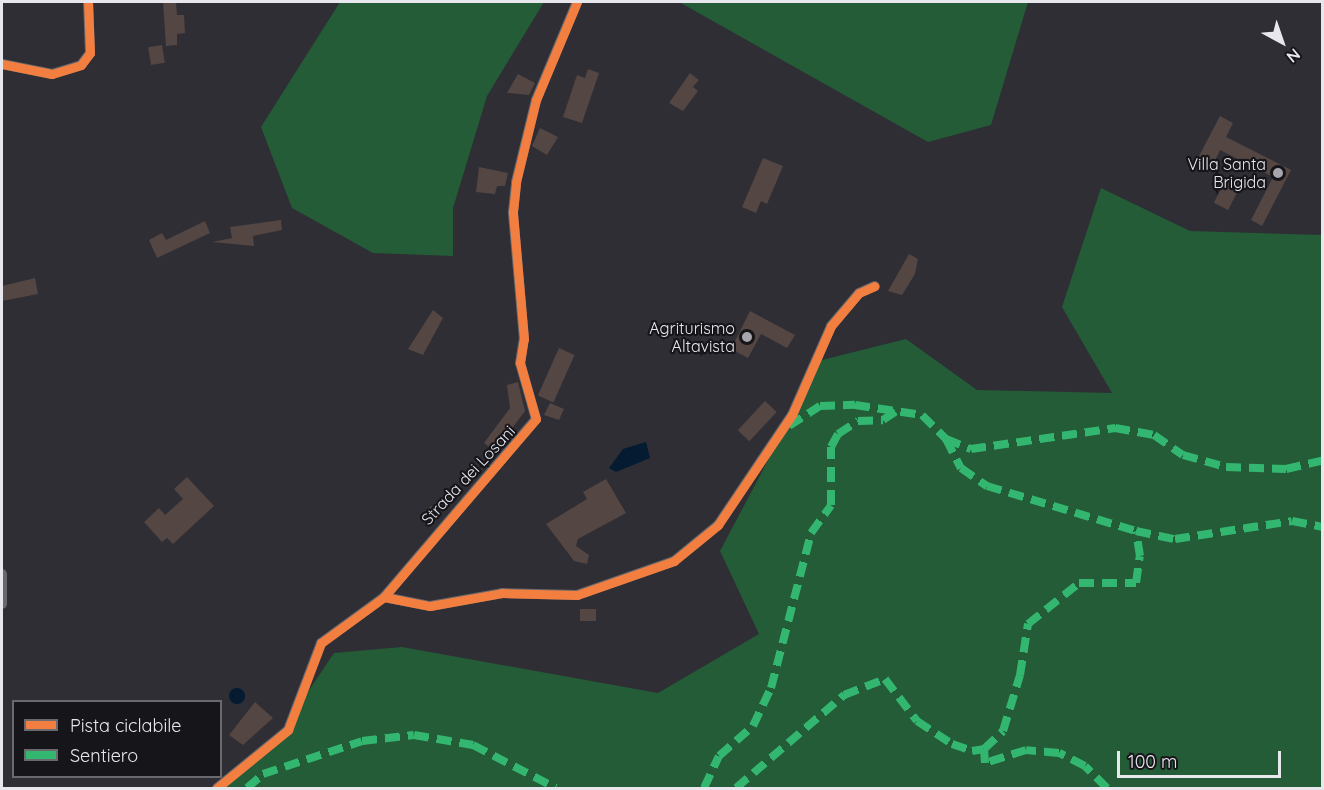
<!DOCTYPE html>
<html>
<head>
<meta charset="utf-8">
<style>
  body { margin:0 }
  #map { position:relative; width:1324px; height:790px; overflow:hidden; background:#2f2e34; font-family:Quicksand,sans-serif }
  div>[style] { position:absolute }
  .forest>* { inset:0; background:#235c37 }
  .water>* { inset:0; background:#041b31 }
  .round { border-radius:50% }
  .building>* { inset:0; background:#534643; transform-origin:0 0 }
  .street>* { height:10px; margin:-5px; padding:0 5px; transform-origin:5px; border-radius:5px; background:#68676b }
  .quiet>* { height:8px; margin-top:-4px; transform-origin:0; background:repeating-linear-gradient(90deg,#33b770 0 15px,transparent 0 23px) }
  .cycleway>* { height:9px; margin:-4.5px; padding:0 4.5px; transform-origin:4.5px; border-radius:4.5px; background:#f27e40 }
  .dots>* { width:16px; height:16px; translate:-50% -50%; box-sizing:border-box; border:3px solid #161519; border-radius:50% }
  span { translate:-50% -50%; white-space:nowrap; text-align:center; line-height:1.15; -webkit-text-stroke:4.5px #161519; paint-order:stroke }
  .poi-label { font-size:16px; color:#e8e7ee }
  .right { translate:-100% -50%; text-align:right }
  .street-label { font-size:16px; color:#e8e7ee }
  .frame { position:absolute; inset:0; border:3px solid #e8e7ee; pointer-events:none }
  .legend { position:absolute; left:12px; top:700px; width:210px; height:78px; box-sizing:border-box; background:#161519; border:2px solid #6a696e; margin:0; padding:8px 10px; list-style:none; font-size:18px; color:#e8e7ee }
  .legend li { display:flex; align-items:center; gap:12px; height:30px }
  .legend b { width:30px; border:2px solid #6a696e }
  .north { position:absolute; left:1252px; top:12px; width:60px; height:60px; -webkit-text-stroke:4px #161519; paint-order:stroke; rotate:140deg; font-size:16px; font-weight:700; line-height:24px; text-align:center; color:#e8e7ee }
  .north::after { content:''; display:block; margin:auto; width:21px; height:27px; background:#e8e7ee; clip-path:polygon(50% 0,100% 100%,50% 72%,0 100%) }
  .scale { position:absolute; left:1117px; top:751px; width:164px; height:27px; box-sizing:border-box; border:3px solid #e8e7ee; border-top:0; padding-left:8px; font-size:18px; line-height:21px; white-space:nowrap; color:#e8e7ee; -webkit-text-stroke:4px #161519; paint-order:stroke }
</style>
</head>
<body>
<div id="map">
  <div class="forest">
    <i style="clip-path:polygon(340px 2px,544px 2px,487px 96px,453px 208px,453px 256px,373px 253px,292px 208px,261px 127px)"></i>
    <i style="clip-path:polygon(679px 2px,1028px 2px,991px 125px,928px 142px)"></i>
    <i style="clip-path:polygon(1101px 188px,1190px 231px,1322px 235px,1322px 788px,223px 788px,285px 726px,334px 653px,402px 647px,658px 693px,759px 634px,720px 551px,792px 415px,810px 363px,906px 339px,977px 390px,1112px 393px,1062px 307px)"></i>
  </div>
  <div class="water">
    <i style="clip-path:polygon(646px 442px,650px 458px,616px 472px,609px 468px,623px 449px)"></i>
    <i class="round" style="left:229px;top:688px;width:16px;height:16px"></i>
  </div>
  <div class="building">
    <i style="clip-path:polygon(163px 2px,176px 2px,177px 15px,184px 15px,185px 33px,177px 34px,177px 45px,166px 46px)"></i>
    <i style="left:162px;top:45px;width:18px;height:14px;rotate:81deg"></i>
    <i style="clip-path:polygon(588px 69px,599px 73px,582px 123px,563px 117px,577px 75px,585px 78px)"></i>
    <i style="clip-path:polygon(690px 73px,699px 80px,693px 87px,698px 91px,683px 111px,669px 103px)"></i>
    <i style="clip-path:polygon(518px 74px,535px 83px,529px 95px,507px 93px)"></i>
    <i style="clip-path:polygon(1220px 116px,1233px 123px,1226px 137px,1291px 170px,1262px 226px,1251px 220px,1273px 177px,1220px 150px,1213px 165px,1198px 158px)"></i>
    <i style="clip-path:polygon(540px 128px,558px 137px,547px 155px,532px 146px)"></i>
    <i style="clip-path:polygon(763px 158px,783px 166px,767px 204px,761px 201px,756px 213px,742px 207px)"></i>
    <i style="clip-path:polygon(479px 167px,508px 173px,505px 186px,497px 186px,495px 194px,476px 192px)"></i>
    <i style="left:1227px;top:177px;width:16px;height:29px;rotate:27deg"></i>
    <i style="clip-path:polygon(281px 220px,282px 230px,253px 236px,254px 246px,212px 242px,232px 238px,230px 227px)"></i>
    <i style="clip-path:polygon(205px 221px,210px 233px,157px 258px,149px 240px,162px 233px,166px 240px)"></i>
    <i style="clip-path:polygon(909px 254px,918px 259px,915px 274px,902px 295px,888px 291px)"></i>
    <i style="clip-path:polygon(35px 278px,38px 294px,2px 301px,2px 286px)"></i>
    <i style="clip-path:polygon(433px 310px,443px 318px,423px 355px,408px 349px)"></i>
    <i style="clip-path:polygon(750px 311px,795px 335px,787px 348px,761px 334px,748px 358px,731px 349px)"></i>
    <i style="left:559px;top:348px;width:17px;height:52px;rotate:24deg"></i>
    <i style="clip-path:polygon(518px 382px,525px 411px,495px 451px,484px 443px,510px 408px,507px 385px)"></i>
    <i style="left:765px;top:401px;width:16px;height:40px;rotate:43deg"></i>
    <i style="clip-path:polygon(550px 403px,564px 409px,559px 420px,544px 415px)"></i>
    <i style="clip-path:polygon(187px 477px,214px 506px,173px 544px,167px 538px,162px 542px,144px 522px,159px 508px,165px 515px,183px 499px,174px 489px)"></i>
    <i style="clip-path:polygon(606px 479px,626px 513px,578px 539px,576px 546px,589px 555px,587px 564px,574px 561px,546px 524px,587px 499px,583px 492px)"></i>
    <i style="left:431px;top:506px;width:9px;height:14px;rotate:41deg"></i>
    <i style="left:580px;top:609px;width:16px;height:12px"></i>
    <i style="clip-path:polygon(255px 702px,273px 718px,243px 745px,229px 735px)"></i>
  </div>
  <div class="street">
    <i style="left:2px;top:64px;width:51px;rotate:11.3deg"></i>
    <i style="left:52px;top:74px;width:30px;rotate:-17deg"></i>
    <i style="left:81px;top:65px;width:15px;rotate:-53deg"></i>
    <i style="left:90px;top:53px;width:51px;rotate:-92.2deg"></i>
    <i style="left:2px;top:574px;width:30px;rotate:90deg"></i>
    <i style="left:384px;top:597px;width:47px;rotate:11.1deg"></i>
    <i style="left:430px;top:606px;width:73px;rotate:-10.2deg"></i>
    <i style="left:502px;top:593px;width:75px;rotate:1.5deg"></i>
    <i style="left:577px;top:595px;width:103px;rotate:-19.3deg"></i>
    <i style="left:674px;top:561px;width:57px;rotate:-39.3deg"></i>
    <i style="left:718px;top:525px;width:133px;rotate:-56.1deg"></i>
    <i style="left:792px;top:415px;width:97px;rotate:-66.3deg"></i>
    <i style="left:831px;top:326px;width:43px;rotate:-49.7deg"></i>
    <i style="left:859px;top:293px;width:17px;rotate:-24deg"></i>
    <i style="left:217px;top:788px;width:92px;rotate:-39.2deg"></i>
    <i style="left:288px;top:730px;width:93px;rotate:-69.2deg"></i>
    <i style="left:321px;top:643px;width:78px;rotate:-36.1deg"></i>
    <i style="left:384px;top:597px;width:234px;rotate:-49.5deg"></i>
    <i style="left:536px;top:419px;width:58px;rotate:-105.9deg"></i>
    <i style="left:520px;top:363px;width:24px;rotate:-81deg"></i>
    <i style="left:524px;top:339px;width:127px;rotate:-95deg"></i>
    <i style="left:513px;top:212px;width:30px;rotate:-84deg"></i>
    <i style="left:516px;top:182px;width:84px;rotate:-76.3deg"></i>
    <i style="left:536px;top:100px;width:106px;rotate:-67.3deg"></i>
  </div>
  <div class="quiet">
    <i style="left:789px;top:426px;width:37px;rotate:-33deg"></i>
    <i style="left:820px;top:406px;width:35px;rotate:-2deg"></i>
    <i style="left:855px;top:405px;width:68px;rotate:8.5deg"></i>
    <i style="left:922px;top:415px;width:34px;rotate:45deg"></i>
    <i style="left:946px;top:439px;width:27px;rotate:22deg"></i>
    <i style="left:971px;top:449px;width:146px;rotate:-8.3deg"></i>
    <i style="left:1115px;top:428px;width:40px;rotate:10deg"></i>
    <i style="left:1154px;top:435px;width:35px;rotate:35deg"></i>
    <i style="left:1183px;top:455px;width:45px;rotate:15.6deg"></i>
    <i style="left:1226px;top:467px;width:60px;rotate:1.9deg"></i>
    <i style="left:1286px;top:469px;width:37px;rotate:-13deg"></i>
    <i style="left:946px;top:439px;width:33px;rotate:63deg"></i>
    <i style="left:961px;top:468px;width:32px;rotate:35deg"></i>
    <i style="left:987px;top:486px;width:156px;rotate:16.8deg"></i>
    <i style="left:1136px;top:531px;width:40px;rotate:12deg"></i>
    <i style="left:1175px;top:539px;width:118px;rotate:-8.7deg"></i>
    <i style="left:1292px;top:521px;width:31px;rotate:11deg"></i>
    <i style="left:247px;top:788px;width:21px;rotate:-41deg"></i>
    <i style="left:263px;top:774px;width:104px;rotate:-18.4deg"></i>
    <i style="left:362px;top:741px;width:52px;rotate:-6.6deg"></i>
    <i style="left:414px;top:735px;width:60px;rotate:9.6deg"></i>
    <i style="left:473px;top:745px;width:93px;rotate:27.4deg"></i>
    <i style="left:704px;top:788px;width:35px;rotate:-65deg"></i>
    <i style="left:719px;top:756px;width:45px;rotate:-41.4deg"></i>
    <i style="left:753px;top:726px;width:42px;rotate:-64.7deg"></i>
    <i style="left:771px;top:688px;width:160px;rotate:-75.5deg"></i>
    <i style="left:811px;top:533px;width:34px;rotate:-54deg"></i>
    <i style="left:831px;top:505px;width:58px;rotate:-90deg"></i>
    <i style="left:831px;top:447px;width:15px;rotate:-62deg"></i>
    <i style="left:838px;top:434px;width:24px;rotate:-33deg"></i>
    <i style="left:858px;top:421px;width:25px;rotate:-2deg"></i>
    <i style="left:883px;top:420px;width:18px;rotate:-34deg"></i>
    <i style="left:736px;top:788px;width:143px;rotate:-40.7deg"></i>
    <i style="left:844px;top:695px;width:44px;rotate:-21.3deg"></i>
    <i style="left:885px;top:679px;width:53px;rotate:52.7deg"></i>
    <i style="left:917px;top:721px;width:42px;rotate:33.3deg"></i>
    <i style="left:952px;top:744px;width:21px;rotate:19deg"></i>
    <i style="left:972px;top:751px;width:12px;rotate:-9deg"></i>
    <i style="left:1107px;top:788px;width:31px;rotate:-135deg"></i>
    <i style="left:1085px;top:766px;width:29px;rotate:-153deg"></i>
    <i style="left:1059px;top:753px;width:33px;rotate:-175deg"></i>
    <i style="left:1026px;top:750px;width:43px;rotate:162.4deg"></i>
    <i style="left:985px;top:763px;width:14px;rotate:-94deg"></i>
    <i style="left:984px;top:749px;width:26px;rotate:-43deg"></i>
    <i style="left:1003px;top:731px;width:59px;rotate:-73.1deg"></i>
    <i style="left:1020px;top:675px;width:52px;rotate:-81.1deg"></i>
    <i style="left:1028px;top:624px;width:65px;rotate:-38.8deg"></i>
    <i style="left:1079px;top:583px;width:57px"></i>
    <i style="left:1136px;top:583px;width:27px;rotate:-82deg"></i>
    <i style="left:1140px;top:556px;width:25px;rotate:-99deg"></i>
  </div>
  <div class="cycleway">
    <i style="left:2px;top:64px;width:51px;rotate:11.3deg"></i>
    <i style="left:52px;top:74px;width:30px;rotate:-17deg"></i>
    <i style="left:81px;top:65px;width:15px;rotate:-53deg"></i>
    <i style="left:90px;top:53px;width:51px;rotate:-92.2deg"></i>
    <i style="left:384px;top:597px;width:47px;rotate:11.1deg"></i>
    <i style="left:430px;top:606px;width:73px;rotate:-10.2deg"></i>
    <i style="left:502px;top:593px;width:75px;rotate:1.5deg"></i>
    <i style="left:577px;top:595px;width:103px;rotate:-19.3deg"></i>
    <i style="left:674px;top:561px;width:57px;rotate:-39.3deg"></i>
    <i style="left:718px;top:525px;width:133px;rotate:-56.1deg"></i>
    <i style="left:792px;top:415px;width:97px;rotate:-66.3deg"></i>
    <i style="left:831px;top:326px;width:43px;rotate:-49.7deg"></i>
    <i style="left:859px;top:293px;width:17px;rotate:-24deg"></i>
    <i style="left:217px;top:788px;width:92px;rotate:-39.2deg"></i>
    <i style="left:288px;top:730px;width:93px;rotate:-69.2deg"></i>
    <i style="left:321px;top:643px;width:78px;rotate:-36.1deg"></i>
    <i style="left:384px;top:597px;width:234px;rotate:-49.5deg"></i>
    <i style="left:536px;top:419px;width:58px;rotate:-105.9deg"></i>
    <i style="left:520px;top:363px;width:24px;rotate:-81deg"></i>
    <i style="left:524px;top:339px;width:127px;rotate:-95deg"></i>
    <i style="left:513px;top:212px;width:30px;rotate:-84deg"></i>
    <i style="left:516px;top:182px;width:84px;rotate:-76.3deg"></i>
    <i style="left:536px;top:100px;width:106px;rotate:-67.3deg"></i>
  </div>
  <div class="dots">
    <i style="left:1278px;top:173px;background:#a7a6ad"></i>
    <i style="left:747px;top:337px;background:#a7a6ad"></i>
  </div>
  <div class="poi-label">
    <span class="right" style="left:1266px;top:173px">Villa Santa<br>Brigida</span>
    <span class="right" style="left:735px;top:337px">Agriturismo<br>Altavista</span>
  </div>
  <div class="street-label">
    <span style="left:468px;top:475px;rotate:-47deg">Strada dei Losani</span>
  </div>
  <div class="frame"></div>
  <ul class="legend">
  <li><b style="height:8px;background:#f27e40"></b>Pista ciclabile</li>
  <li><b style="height:8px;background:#33b770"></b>Sentiero</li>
  </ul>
  <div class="north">N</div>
  <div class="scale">100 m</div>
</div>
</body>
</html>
